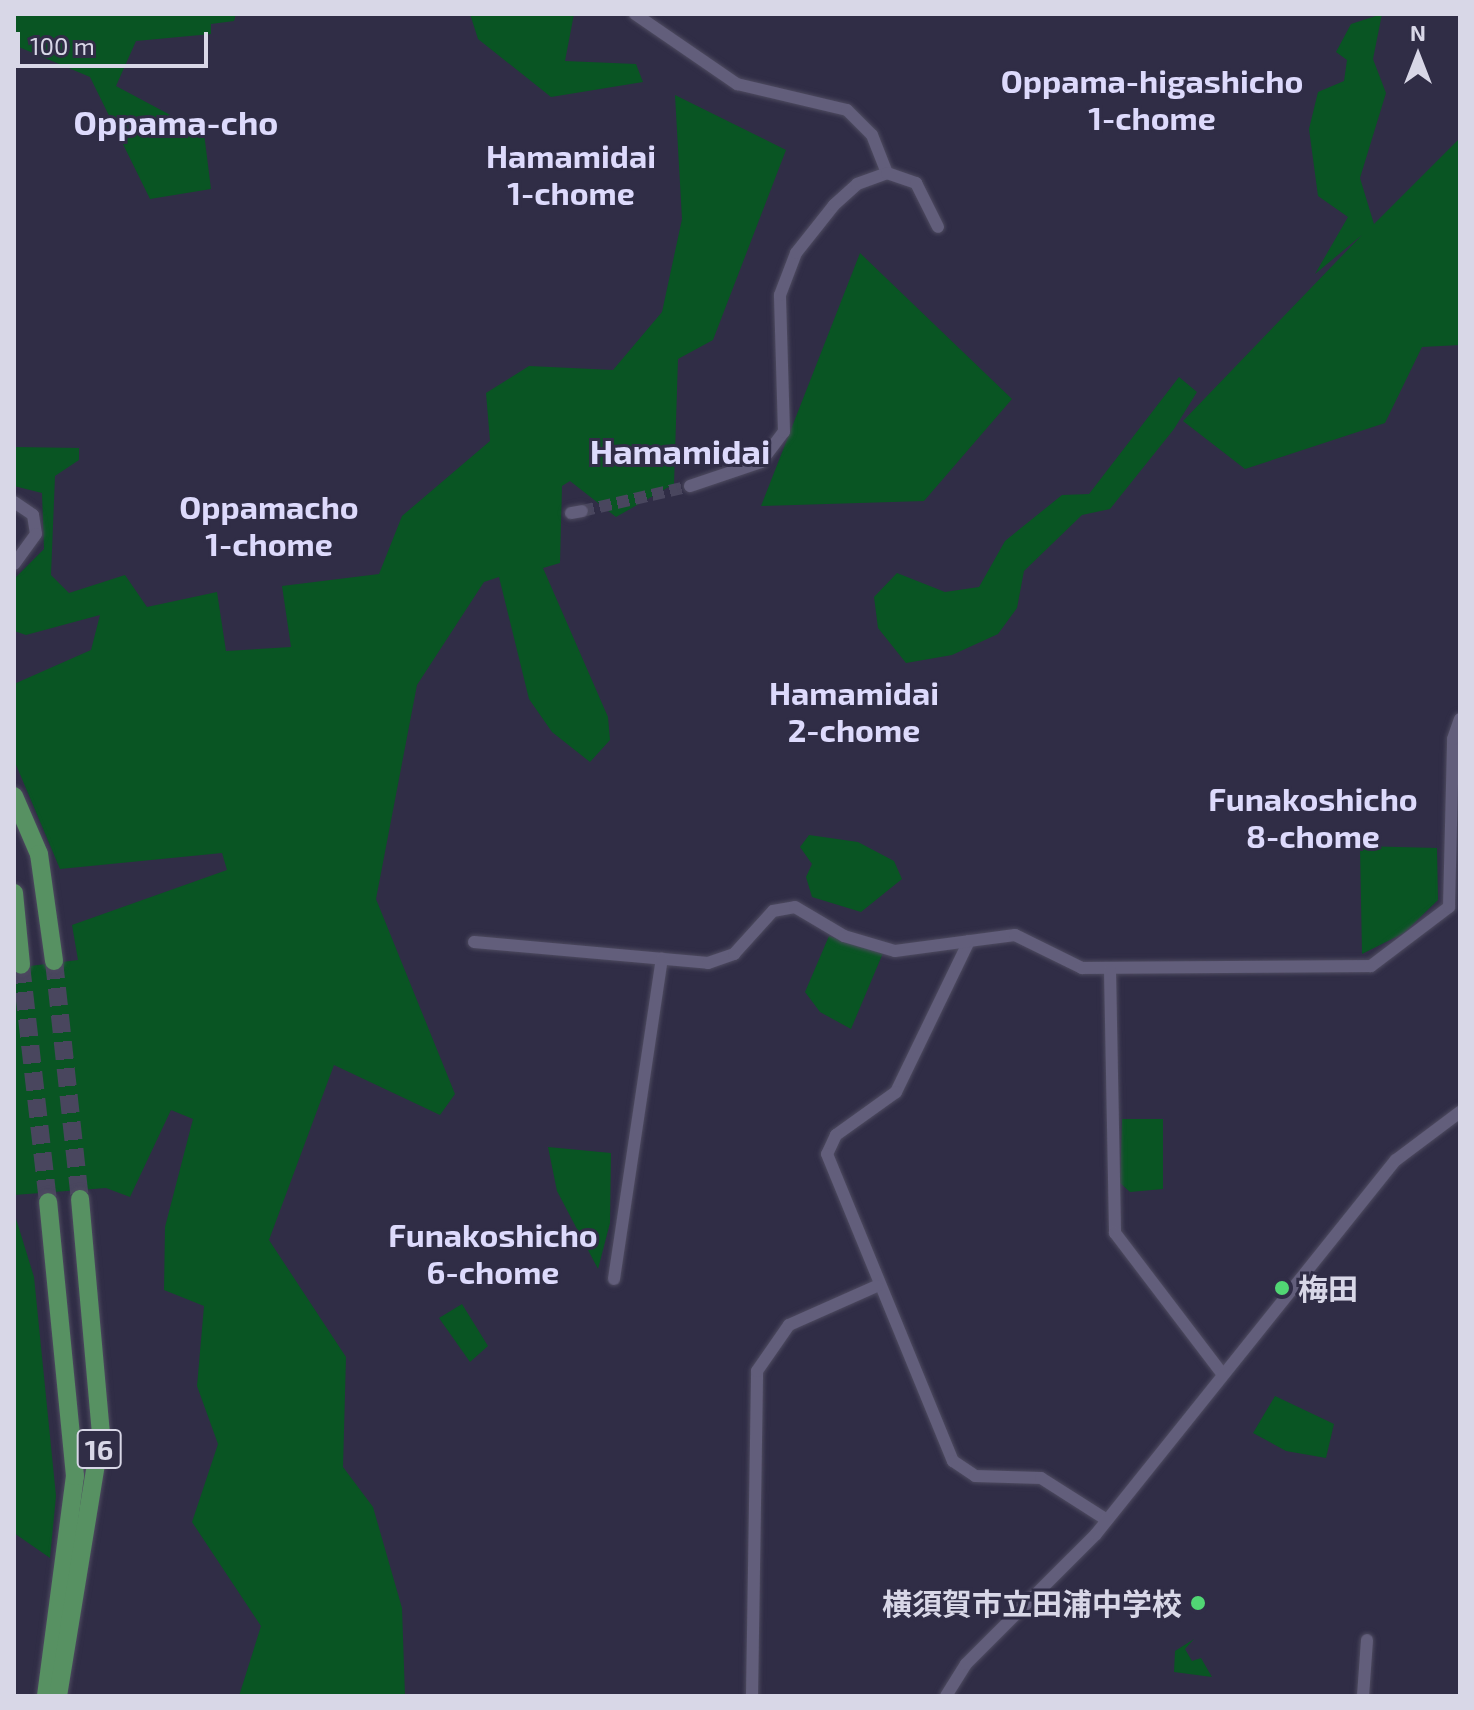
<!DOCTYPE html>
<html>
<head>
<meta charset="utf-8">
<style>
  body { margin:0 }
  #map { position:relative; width:1474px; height:1710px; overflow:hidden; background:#302d46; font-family:"Exo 2","Noto Sans JP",sans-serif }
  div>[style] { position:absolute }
  .green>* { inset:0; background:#095523 }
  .minor-tunnel>* { height:12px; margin-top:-6px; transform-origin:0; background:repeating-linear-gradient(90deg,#49465e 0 12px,transparent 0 18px) }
  .highway-tunnel>* { height:18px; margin-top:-9px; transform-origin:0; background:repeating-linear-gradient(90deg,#49465e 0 18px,transparent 0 27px) }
  .roads { filter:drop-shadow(0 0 2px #4e4b60) drop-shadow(0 0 2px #4e4b60) }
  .minor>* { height:12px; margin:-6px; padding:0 6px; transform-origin:6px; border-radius:6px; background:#625e7b }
  .highway>* { height:18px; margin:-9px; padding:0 9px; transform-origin:9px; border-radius:9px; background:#579162 }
  .dots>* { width:22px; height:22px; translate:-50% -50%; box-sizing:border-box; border:4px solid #302d46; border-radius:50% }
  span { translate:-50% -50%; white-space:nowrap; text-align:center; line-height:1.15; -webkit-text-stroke:6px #302d46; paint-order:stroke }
  .shield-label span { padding:2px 6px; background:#302d46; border:2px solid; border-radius:6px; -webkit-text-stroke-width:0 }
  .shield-label { font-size:28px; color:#d8d7e7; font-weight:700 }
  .poi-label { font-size:30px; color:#d8d7e7; font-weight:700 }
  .left { translate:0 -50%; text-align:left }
  .right { translate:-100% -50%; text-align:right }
  .neighbourhood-label { font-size:32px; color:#dddafc; font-weight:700 }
  .quarter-label { font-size:34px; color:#dddafc; font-weight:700 }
  .frame { position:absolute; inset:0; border:16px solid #d8d7e7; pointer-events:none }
  .north { position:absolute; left:1378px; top:16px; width:80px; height:80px; -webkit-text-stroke:6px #302d46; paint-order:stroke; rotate:0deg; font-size:22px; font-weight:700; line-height:32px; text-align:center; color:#d8d7e7 }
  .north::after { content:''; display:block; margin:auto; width:28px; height:36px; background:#d8d7e7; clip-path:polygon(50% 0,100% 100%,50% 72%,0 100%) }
  .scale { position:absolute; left:16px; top:32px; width:192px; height:36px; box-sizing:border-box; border:4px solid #d8d7e7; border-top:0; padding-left:10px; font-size:24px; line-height:28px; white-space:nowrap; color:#d8d7e7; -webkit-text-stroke:6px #302d46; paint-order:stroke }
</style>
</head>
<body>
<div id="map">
  <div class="green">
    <i style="clip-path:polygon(14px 14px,236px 14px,234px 21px,211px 24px,211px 34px,136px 41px,116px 86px,204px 133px,211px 189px,150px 199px,90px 77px,14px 45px)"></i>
    <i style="clip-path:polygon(470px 14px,574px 14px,565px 61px,636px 64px,643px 82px,551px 97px,478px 39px)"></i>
    <i style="clip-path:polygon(1382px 14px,1373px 59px,1386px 93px,1360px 178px,1374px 224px,1460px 138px,1460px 345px,1422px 347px,1385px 423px,1245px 469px,1183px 421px,1362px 235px,1315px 274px,1348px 217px,1318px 196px,1309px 129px,1318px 92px,1344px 81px,1347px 60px,1336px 52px,1351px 24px)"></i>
    <i style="clip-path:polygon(675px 95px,786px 150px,713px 340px,678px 359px,674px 484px,616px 517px,570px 481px,562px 486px,560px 563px,543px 568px,608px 717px,610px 740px,590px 762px,552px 732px,529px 699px,499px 577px,484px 582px,417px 685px,376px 899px,455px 1094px,440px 1115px,334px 1065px,269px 1240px,346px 1357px,343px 1467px,373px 1507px,402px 1608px,405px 1696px,239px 1696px,261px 1626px,192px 1522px,218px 1444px,197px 1386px,204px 1306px,164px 1290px,165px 1227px,193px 1119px,171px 1110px,130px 1197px,106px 1188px,14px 1195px,14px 968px,78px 960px,72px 925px,227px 870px,222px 853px,60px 869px,14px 760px,14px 684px,91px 650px,100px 615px,26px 635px,14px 631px,14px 579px,44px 549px,42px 493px,14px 486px,16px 447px,79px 448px,79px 460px,55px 476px,51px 575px,69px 593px,125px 575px,147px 607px,217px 592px,226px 651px,291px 647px,282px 586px,379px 574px,402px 516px,490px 441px,486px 393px,529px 366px,613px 370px,662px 312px,682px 219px)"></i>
    <i style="clip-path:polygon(860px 253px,1012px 399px,924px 501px,761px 506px)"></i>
    <i style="clip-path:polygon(1179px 377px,1197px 392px,1174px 429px,1110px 509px,1082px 515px,1024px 571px,1017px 608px,998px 634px,952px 655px,906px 663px,878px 628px,874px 597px,897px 573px,945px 592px,979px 587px,1005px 541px,1062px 495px,1089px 494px)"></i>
    <i style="clip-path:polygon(809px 835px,858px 842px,894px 861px,902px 879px,861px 912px,812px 897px,806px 877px,812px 864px,800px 847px)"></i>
    <i style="clip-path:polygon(1360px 846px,1437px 848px,1438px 900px,1404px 933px,1362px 954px)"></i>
    <i style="clip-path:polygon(829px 936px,883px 953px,851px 1029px,820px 1012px,805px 992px)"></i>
    <i style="clip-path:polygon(1122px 1119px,1163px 1119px,1163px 1189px,1130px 1192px,1120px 1183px)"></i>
    <i style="clip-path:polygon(548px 1147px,611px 1153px,610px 1223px,598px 1269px,557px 1191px)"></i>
    <i style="clip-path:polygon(14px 1212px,34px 1277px,56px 1496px,50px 1558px,14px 1533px)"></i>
    <i style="clip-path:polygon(462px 1304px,488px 1346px,470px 1362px,439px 1318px)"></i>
    <i style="clip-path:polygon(1275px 1396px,1334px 1424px,1326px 1458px,1286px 1451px,1253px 1433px)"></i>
    <i style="clip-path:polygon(1194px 1639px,1185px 1649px,1192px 1661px,1201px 1658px,1212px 1677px,1174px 1672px,1175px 1651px)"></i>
  </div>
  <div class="minor-tunnel">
    <i style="left:582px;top:511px;width:111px;rotate:-13deg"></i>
  </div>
  <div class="highway-tunnel">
    <i style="left:54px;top:961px;width:239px;rotate:83.8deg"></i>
    <i style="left:21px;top:965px;width:239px;rotate:83.5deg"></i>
  </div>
  <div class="roads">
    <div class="minor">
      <i style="left:635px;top:14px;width:124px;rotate:34.5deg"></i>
      <i style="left:737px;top:84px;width:113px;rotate:13.3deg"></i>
      <i style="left:847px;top:110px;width:35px;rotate:45deg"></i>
      <i style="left:872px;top:135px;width:41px;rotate:68.5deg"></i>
      <i style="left:690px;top:486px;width:75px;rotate:-18.7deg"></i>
      <i style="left:761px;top:462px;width:38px;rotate:-53deg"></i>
      <i style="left:784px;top:432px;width:137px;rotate:-91.7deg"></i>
      <i style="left:780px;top:295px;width:45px;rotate:-69.1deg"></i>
      <i style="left:796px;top:253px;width:61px;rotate:-51.6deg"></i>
      <i style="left:834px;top:205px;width:31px;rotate:-42deg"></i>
      <i style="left:857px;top:184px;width:32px;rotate:-20deg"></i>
      <i style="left:887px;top:173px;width:31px;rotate:19deg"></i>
      <i style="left:916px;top:183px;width:49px;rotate:63.4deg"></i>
      <i style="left:14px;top:502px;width:23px;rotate:34deg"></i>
      <i style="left:33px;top:515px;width:19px;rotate:81deg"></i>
      <i style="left:36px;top:534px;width:37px;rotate:126deg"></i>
      <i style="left:571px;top:513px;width:11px;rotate:-10deg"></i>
      <i style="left:969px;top:941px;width:168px;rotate:115.8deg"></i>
      <i style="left:896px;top:1092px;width:74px;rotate:144.4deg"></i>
      <i style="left:836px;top:1135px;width:21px;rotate:115deg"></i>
      <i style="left:827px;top:1154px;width:332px;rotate:67.7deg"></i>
      <i style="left:953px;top:1461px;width:27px;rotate:34deg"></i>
      <i style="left:975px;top:1476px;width:66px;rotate:1.7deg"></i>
      <i style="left:1041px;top:1478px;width:78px;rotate:32.5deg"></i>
      <i style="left:474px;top:942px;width:235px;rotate:5.1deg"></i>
      <i style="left:708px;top:963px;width:28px;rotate:-19deg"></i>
      <i style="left:734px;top:954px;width:58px;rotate:-47.8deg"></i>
      <i style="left:773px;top:911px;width:22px;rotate:-10deg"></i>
      <i style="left:795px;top:907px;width:57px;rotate:30.6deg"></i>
      <i style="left:844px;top:936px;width:53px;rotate:16.4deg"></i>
      <i style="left:895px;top:951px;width:121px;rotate:-7.6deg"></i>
      <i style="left:1015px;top:935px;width:75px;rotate:26.2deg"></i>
      <i style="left:1082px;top:968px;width:289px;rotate:-0.4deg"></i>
      <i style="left:1371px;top:966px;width:98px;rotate:-37.1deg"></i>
      <i style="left:1449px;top:907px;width:168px;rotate:-88.6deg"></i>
      <i style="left:1453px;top:739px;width:21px;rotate:-71deg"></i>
      <i style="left:1110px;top:970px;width:263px;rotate:88.9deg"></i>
      <i style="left:1115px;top:1233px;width:178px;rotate:52.7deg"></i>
      <i style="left:614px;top:1279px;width:324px;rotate:-81.5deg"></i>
      <i style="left:752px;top:1696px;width:325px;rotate:-89.1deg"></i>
      <i style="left:757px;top:1371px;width:56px;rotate:-55.2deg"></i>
      <i style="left:789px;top:1325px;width:96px;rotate:-23.9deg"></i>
      <i style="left:946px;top:1696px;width:38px;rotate:-58deg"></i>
      <i style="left:966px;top:1664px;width:184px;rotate:-45deg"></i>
      <i style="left:1096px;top:1534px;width:479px;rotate:-51.3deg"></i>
      <i style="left:1396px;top:1160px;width:80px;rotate:-36.9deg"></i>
      <i style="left:1363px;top:1696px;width:56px;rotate:-85.9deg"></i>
    </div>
    <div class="highway">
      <i style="left:14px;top:796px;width:63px;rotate:66.7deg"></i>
      <i style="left:39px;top:854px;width:108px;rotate:82deg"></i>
      <i style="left:14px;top:893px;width:72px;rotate:84.4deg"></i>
      <i style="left:46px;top:1696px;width:222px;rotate:-82.5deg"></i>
      <i style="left:75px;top:1476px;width:275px;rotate:-95.6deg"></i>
      <i style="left:58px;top:1696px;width:266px;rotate:-80.7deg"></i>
      <i style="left:101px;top:1434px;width:236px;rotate:-95.1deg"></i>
    </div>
  </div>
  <div class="dots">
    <i style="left:1282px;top:1288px;background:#51d674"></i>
    <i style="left:1198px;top:1603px;background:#51d674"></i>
  </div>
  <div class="shield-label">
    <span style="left:99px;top:1449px">16</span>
  </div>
  <div class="poi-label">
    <span class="left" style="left:1298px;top:1288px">梅田</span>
    <span class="right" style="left:1182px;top:1603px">横須賀市立田浦中学校</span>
  </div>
  <div class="neighbourhood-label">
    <span style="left:1152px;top:99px">Oppama-higashicho<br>1-chome</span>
    <span style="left:571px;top:174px">Hamamidai<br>1-chome</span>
    <span style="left:269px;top:525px">Oppamacho<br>1-chome</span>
    <span style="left:854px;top:711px">Hamamidai<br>2-chome</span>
    <span style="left:1313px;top:817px">Funakoshicho<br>8-chome</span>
    <span style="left:493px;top:1253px">Funakoshicho<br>6-chome</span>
  </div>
  <div class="quarter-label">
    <span style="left:176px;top:122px">Oppama-cho</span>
    <span style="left:680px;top:451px">Hamamidai</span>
  </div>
  <div class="frame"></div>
  <div class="north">N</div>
  <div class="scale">100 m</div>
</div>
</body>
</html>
